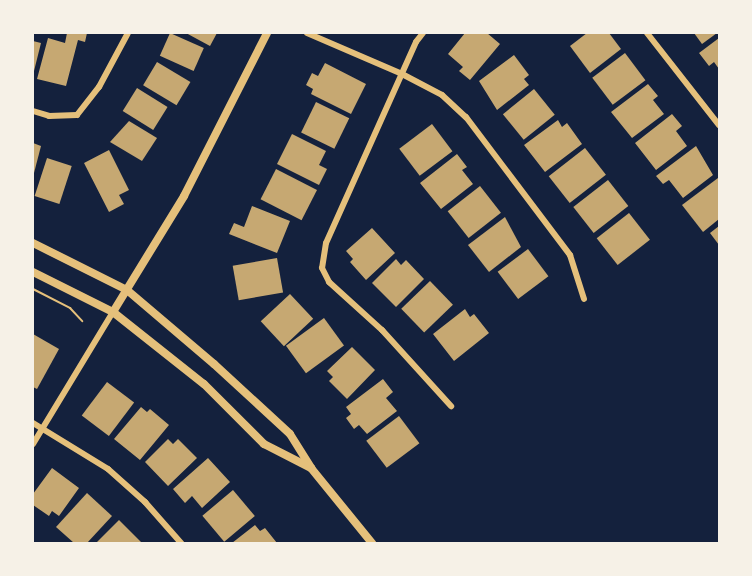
<!DOCTYPE html>
<html>
<head>
<meta charset="utf-8">
<style>
  body { margin:0 }
  #map { position:relative; width:752px; height:576px; overflow:hidden; background:#14213d; font-family:Inter,sans-serif }
  div>[style] { position:absolute }
  .building>* { inset:0; background:#c6a872; transform-origin:0 0 }
  .path>* { height:2px; margin:-1px; padding:0 1px; transform-origin:1px; border-radius:1px; background:#e5c07b }
  .minor>* { height:6px; margin:-3px; padding:0 3px; transform-origin:3px; border-radius:3px; background:#e5c07b }
  .tertiary>* { height:8px; margin:-4px; padding:0 4px; transform-origin:4px; border-radius:4px; background:#e5c07b }
  span { translate:-50% -50%; white-space:nowrap; text-align:center; line-height:1.15; -webkit-text-stroke:4.5px #f6f1e7; paint-order:stroke }
  .frame { position:absolute; inset:0; border:34px solid #f6f1e7; pointer-events:none }
</style>
</head>
<body>
<div id="map">
  <div class="building">
    <i style="clip-path:polygon(67px 33px,87px 33px,85px 42px,78px 40px,66px 86px,37px 79px,48px 38px,65px 43px)"></i>
    <i style="left:170px;top:33px;width:37px;height:25px;rotate:24deg"></i>
    <i style="clip-path:polygon(186px 33px,217px 33px,210px 46px)"></i>
    <i style="clip-path:polygon(465px 33px,487px 33px,500px 44px,470px 80px,459px 71px,463px 67px,448px 54px)"></i>
    <i style="clip-path:polygon(587px 33px,609px 33px,621px 49px,590px 73px,570px 46px)"></i>
    <i style="clip-path:polygon(694px 33px,717px 33px,702px 44px)"></i>
    <i style="clip-path:polygon(719px 38px,719px 69px,714px 62px,709px 66px,699px 53px)"></i>
    <i style="clip-path:polygon(33px 41px,41px 43px,34px 71px,33px 71px)"></i>
    <i style="left:625px;top:53px;width:34px;height:41px;rotate:53deg"></i>
    <i style="clip-path:polygon(514px 55px,529px 75px,524px 79px,529px 85px,497px 110px,479px 81px)"></i>
    <i style="left:157px;top:62px;width:39px;height:27px;rotate:31deg"></i>
    <i style="clip-path:polygon(325px 63px,366px 84px,351px 114px,311px 94px,313px 89px,306px 85px,312px 73px,318px 76px)"></i>
    <i style="clip-path:polygon(648px 84px,658px 96px,653px 100px,664px 114px,632px 138px,611px 112px)"></i>
    <i style="left:137px;top:88px;width:36px;height:27px;rotate:32deg"></i>
    <i style="left:534px;top:89px;width:33px;height:40px;rotate:51deg"></i>
    <i style="left:316px;top:102px;width:37px;height:34px;rotate:26deg"></i>
    <i style="clip-path:polygon(672px 114px,682px 126px,676px 131px,687px 146px,656px 170px,635px 143px)"></i>
    <i style="clip-path:polygon(558px 120px,562px 127px,567px 123px,582px 144px,545px 172px,524px 145px)"></i>
    <i style="clip-path:polygon(129px 121px,157px 138px,142px 161px,110px 142px)"></i>
    <i style="left:432px;top:124px;width:34px;height:41px;rotate:53deg"></i>
    <i style="clip-path:polygon(292px 134px,326px 151px,319px 165px,327px 169px,319px 185px,277px 164px)"></i>
    <i style="clip-path:polygon(33px 143px,41px 146px,34px 173px,33px 173px)"></i>
    <i style="clip-path:polygon(696px 146px,713px 175px,683px 198px,669px 180px,663px 184px,656px 176px)"></i>
    <i style="left:585px;top:148px;width:34px;height:46px;rotate:52deg"></i>
    <i style="clip-path:polygon(109px 150px,129px 190px,119px 195px,124px 204px,109px 212px,84px 163px)"></i>
    <i style="clip-path:polygon(457px 154px,467px 167px,462px 170px,473px 184px,441px 209px,420px 183px)"></i>
    <i style="left:47px;top:158px;width:26px;height:40px;rotate:18deg"></i>
    <i style="left:276px;top:169px;width:46px;height:34px;rotate:27deg"></i>
    <i style="clip-path:polygon(718px 178px,719px 219px,703px 232px,682px 205px)"></i>
    <i style="left:608px;top:180px;width:33px;height:44px;rotate:52deg"></i>
    <i style="left:480px;top:186px;width:34px;height:41px;rotate:52deg"></i>
    <i style="clip-path:polygon(252px 206px,290px 221px,277px 253px,229px 234px,234px 223px,244px 227px)"></i>
    <i style="left:629px;top:213px;width:34px;height:41px;rotate:52deg"></i>
    <i style="clip-path:polygon(505px 217px,521px 247px,489px 272px,468px 245px)"></i>
    <i style="clip-path:polygon(719px 226px,719px 245px,710px 233px)"></i>
    <i style="clip-path:polygon(372px 228px,395px 253px,366px 280px,350px 262px,353px 259px,346px 251px)"></i>
    <i style="left:528px;top:249px;width:34px;height:38px;rotate:53deg"></i>
    <i style="left:277px;top:258px;width:35px;height:45px;rotate:80deg"></i>
    <i style="clip-path:polygon(396px 259px,401px 265px,406px 260px,424px 279px,396px 307px,372px 283px)"></i>
    <i style="left:430px;top:281px;width:33px;height:40px;rotate:46deg"></i>
    <i style="left:290px;top:294px;width:34px;height:40px;rotate:47deg"></i>
    <i style="clip-path:polygon(465px 309px,470px 317px,474px 314px,489px 333px,454px 361px,433px 334px)"></i>
    <i style="left:324px;top:318px;width:34px;height:47px;rotate:54deg"></i>
    <i style="clip-path:polygon(33px 334px,59px 349px,37px 389px,33px 387px)"></i>
    <i style="clip-path:polygon(352px 347px,375px 370px,347px 399px,329px 381px,333px 377px,327px 371px)"></i>
    <i style="clip-path:polygon(383px 379px,393px 392px,386px 398px,397px 411px,367px 434px,359px 425px,354px 429px,346px 418px,351px 414px,346px 407px)"></i>
    <i style="left:107px;top:382px;width:34px;height:42px;rotate:37deg"></i>
    <i style="clip-path:polygon(141px 407px,147px 412px,150px 409px,169px 425px,140px 460px,114px 439px)"></i>
    <i style="left:399px;top:416px;width:34px;height:41px;rotate:53deg"></i>
    <i style="clip-path:polygon(168px 439px,173px 444px,178px 439px,197px 458px,168px 486px,145px 462px)"></i>
    <i style="clip-path:polygon(208px 458px,230px 482px,202px 508px,192px 496px,185px 503px,173px 489px)"></i>
    <i style="clip-path:polygon(52px 468px,79px 488px,59px 516px,52px 511px,49px 516px,33px 505px,33px 494px)"></i>
    <i style="left:233px;top:490px;width:34px;height:40px;rotate:50deg"></i>
    <i style="clip-path:polygon(87px 493px,112px 516px,87px 543px,74px 543px,56px 527px)"></i>
    <i style="clip-path:polygon(119px 520px,142px 543px,96px 543px)"></i>
    <i style="clip-path:polygon(255px 525px,260px 531px,265px 528px,277px 543px,232px 543px)"></i>
  </div>
  <div class="path">
    <i style="left:33px;top:289px;width:42px;rotate:27.2deg"></i>
    <i style="left:70px;top:308px;width:18px;rotate:47deg"></i>
  </div>
  <div class="minor">
    <i style="left:307px;top:33px;width:103px;rotate:23.3deg"></i>
    <i style="left:402px;top:74px;width:45px;rotate:27.7deg"></i>
    <i style="left:442px;top:95px;width:33px;rotate:43deg"></i>
    <i style="left:466px;top:117px;width:173px;rotate:53deg"></i>
    <i style="left:570px;top:255px;width:46px;rotate:72.3deg"></i>
    <i style="left:423px;top:33px;width:11px;rotate:128deg"></i>
    <i style="left:416px;top:42px;width:220px;rotate:114.1deg"></i>
    <i style="left:326px;top:243px;width:25px;rotate:99deg"></i>
    <i style="left:322px;top:268px;width:16px;rotate:63deg"></i>
    <i style="left:329px;top:282px;width:72px;rotate:42.2deg"></i>
    <i style="left:382px;top:330px;width:103px;rotate:47.8deg"></i>
    <i style="left:647px;top:33px;width:117px;rotate:52deg"></i>
    <i style="left:33px;top:111px;width:17px;rotate:17deg"></i>
    <i style="left:49px;top:116px;width:28px;rotate:-2deg"></i>
    <i style="left:77px;top:115px;width:36px;rotate:-52deg"></i>
    <i style="left:99px;top:87px;width:61px;rotate:-61.8deg"></i>
    <i style="left:33px;top:423px;width:88px;rotate:31.5deg"></i>
    <i style="left:108px;top:469px;width:50px;rotate:41.7deg"></i>
    <i style="left:145px;top:502px;width:55px;rotate:48.7deg"></i>
    <i style="left:33px;top:444px;width:154px;rotate:-58.8deg"></i>
  </div>
  <div class="tertiary">
    <i style="left:33px;top:243px;width:105px;rotate:26.6deg"></i>
    <i style="left:127px;top:290px;width:114px;rotate:40.4deg"></i>
    <i style="left:214px;top:364px;width:103px;rotate:42.6deg"></i>
    <i style="left:290px;top:434px;width:40px;rotate:58deg"></i>
    <i style="left:311px;top:468px;width:97px;rotate:50.9deg"></i>
    <i style="left:33px;top:272px;width:89px;rotate:26.6deg"></i>
    <i style="left:113px;top:312px;width:116px;rotate:38.4deg"></i>
    <i style="left:204px;top:384px;width:85px;rotate:45deg"></i>
    <i style="left:264px;top:444px;width:53px;rotate:27.1deg"></i>
    <i style="left:113px;top:312px;width:136px;rotate:-58.5deg"></i>
    <i style="left:184px;top:196px;width:183px;rotate:-63deg"></i>
  </div>
  <div class="frame"></div>
</div>
</body>
</html>
